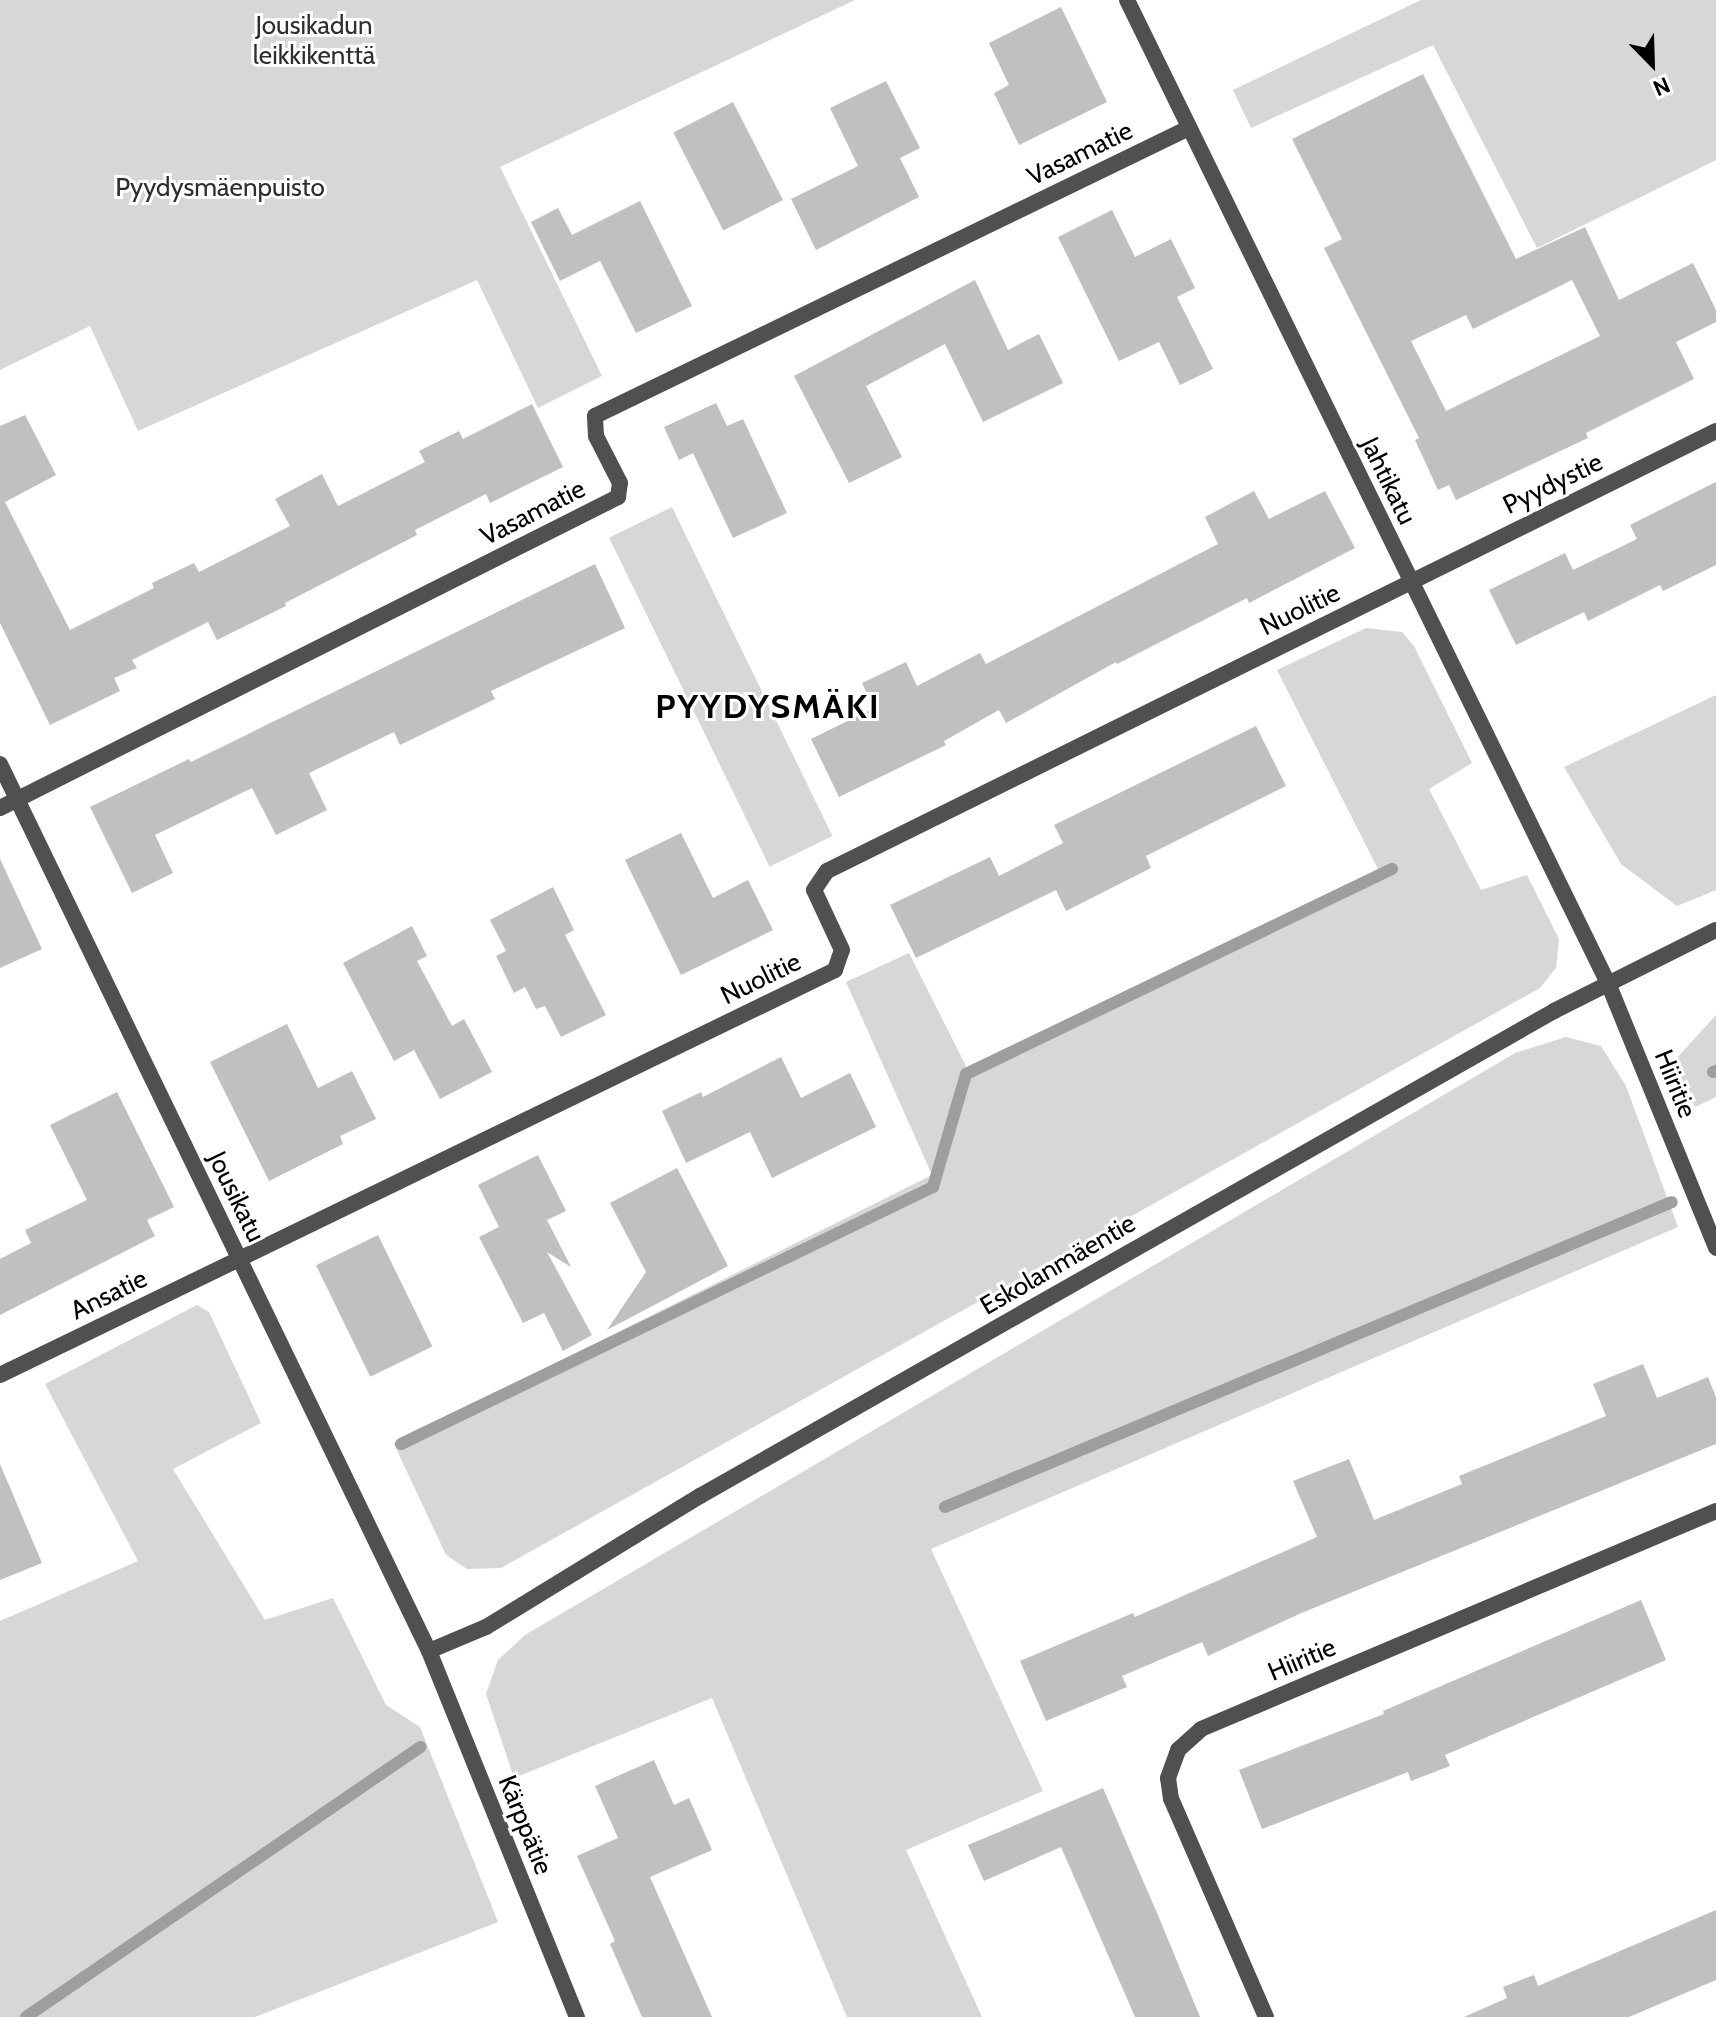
<!DOCTYPE html>
<html>
<head>
<meta charset="utf-8">
<style>
  body { margin:0 }
  #map { position:relative; width:1716px; height:2017px; overflow:hidden; background:#fff; font-family:Cabin,sans-serif }
  div>[style] { position:absolute }
  .green>* { inset:0; background:#d7d7d7; transform-origin:0 0 }
  .stream>* { height:12px; margin:-6px; padding:0 6px; transform-origin:6px; border-radius:6px; background:#9e9e9e }
  .building>* { inset:0; background:#c0c0c0; transform-origin:0 0 }
  .minor>* { height:16px; margin:-8px; padding:0 8px; transform-origin:8px; border-radius:8px; background:#505050 }
  span { translate:-50% -50%; white-space:nowrap; text-align:center; line-height:1.15; -webkit-text-stroke:6px #fff; paint-order:stroke }
  .park-label { font-size:26px; color:#2e2e2e }
  .street-label { font-size:26px; color:#000 }
  .district-label { font-size:34px; color:#000; font-weight:700; letter-spacing:2px }
  .north { position:absolute; left:1612px; top:24px; width:80px; height:80px; -webkit-text-stroke:6px #fff; paint-order:stroke; rotate:157deg; font-size:22px; font-weight:700; line-height:32px; text-align:center; color:#000 }
  .north::after { content:''; display:block; margin:auto; width:28px; height:36px; background:#000; clip-path:polygon(50% 0,100% 100%,50% 72%,0 100%) }
</style>
</head>
<body>
<div id="map">
  <div class="green">
    <i style="clip-path:polygon(0 0,855px 0,500px 167px,602px 376px,538px 408px,477px 280px,138px 431px,90px 326px,0 370px)"></i>
    <i style="clip-path:polygon(1421px 0,1716px 0,1716px 160px,1537px 248px,1433px 45px,1251px 128px,1233px 90px)"></i>
    <i style="left:672px;top:507px;width:366px;height:70px;rotate:64deg"></i>
    <i style="clip-path:polygon(1366px 628px,1402px 632px,1414px 646px,1472px 763px,1429px 789px,1481px 890px,1527px 875px,1559px 939px,1556px 968px,1540px 988px,501px 1568px,467px 1569px,446px 1555px,394px 1444px,932px 1175px,846px 982px,909px 953px,967px 1068px,1378px 869px,1277px 670px)"></i>
    <i style="clip-path:polygon(1716px 695px,1716px 890px,1677px 906px,1621px 864px,1564px 767px)"></i>
    <i style="clip-path:polygon(1716px 1015px,1716px 1097px,1695px 1107px,1674px 1061px)"></i>
    <i style="clip-path:polygon(1566px 1037px,1601px 1046px,1626px 1086px,1678px 1227px,931px 1549px,1043px 1791px,906px 1850px,982px 2017px,847px 2017px,712px 1698px,514px 1778px,486px 1694px,498px 1660px,525px 1635px,1515px 1053px)"></i>
    <i style="clip-path:polygon(197px 1305px,209px 1312px,261px 1423px,173px 1469px,265px 1620px,333px 1598px,386px 1705px,420px 1727px,498px 1922px,255px 2017px,0 2017px,0 1621px,138px 1561px,45px 1384px)"></i>
  </div>
  <div class="stream">
    <i style="left:1713px;top:1072px;width:3px;rotate:-18deg"></i>
    <i style="left:401px;top:1444px;width:591px;rotate:-25.78deg"></i>
    <i style="left:933px;top:1187px;width:118px;rotate:-73.7deg"></i>
    <i style="left:966px;top:1074px;width:473px;rotate:-25.7deg"></i>
    <i style="left:945px;top:1507px;width:788px;rotate:-22.76deg"></i>
    <i style="left:26px;top:2017px;width:478px;rotate:-34.4deg"></i>
  </div>
  <div class="building">
    <i style="clip-path:polygon(1061px 7px,1107px 102px,1019px 145px,994px 93px,1009px 85px,989px 43px)"></i>
    <i style="clip-path:polygon(evenodd,1423px 74px,1516px 259px,1585px 227px,1619px 300px,1693px 263px,1716px 310px,1716px 322px,1676px 342px,1694px 379px,1586px 433px,1588px 438px,1456px 500px,1449px 485px,1438px 490px,1415px 440px,1419px 438px,1324px 248px,1342px 239px,1292px 139px,1423px 74px,1572px 280px,1600px 336px,1446px 411px,1411px 341px,1466px 315px,1473px 329px,1572px 280px)"></i>
    <i style="clip-path:polygon(886px 81px,920px 148px,900px 158px,919px 197px,816px 250px,791px 199px,858px 166px,830px 108px)"></i>
    <i style="left:733px;top:102px;width:110px;height:67px;rotate:63deg"></i>
    <i style="clip-path:polygon(640px 201px,692px 306px,636px 333px,600px 261px,560px 281px,531px 222px,558px 208px,572px 235px)"></i>
    <i style="clip-path:polygon(1112px 210px,1135px 257px,1171px 239px,1195px 288px,1177px 297px,1213px 369px,1180px 385px,1159px 342px,1119px 361px,1058px 237px)"></i>
    <i style="clip-path:polygon(975px 280px,1008px 350px,1039px 334px,1063px 383px,983px 422px,945px 344px,866px 386px,902px 457px,849px 483px,794px 376px)"></i>
    <i style="clip-path:polygon(716px 403px,727px 426px,743px 419px,787px 513px,733px 538px,693px 453px,679px 460px,664px 427px)"></i>
    <i style="clip-path:polygon(532px 404px,563px 467px,490px 503px,486px 494px,415px 530px,417px 535px,285px 603px,286px 606px,217px 640px,208px 622px,132px 660px,137px 668px,114px 678px,120px 691px,50px 725px,0 623px,0 426px,25px 415px,56px 475px,5px 502px,70px 630px,154px 588px,152px 583px,194px 563px,199px 572px,290px 526px,275px 499px,322px 474px,338px 506px,425px 462px,419px 451px,459px 431px,463px 439px)"></i>
    <i style="clip-path:polygon(1716px 482px,1716px 565px,1663px 591px,1660px 585px,1588px 621px,1584px 612px,1516px 645px,1489px 590px,1565px 553px,1573px 570px,1637px 539px,1630px 525px)"></i>
    <i style="clip-path:polygon(1254px 491px,1269px 519px,1325px 491px,1355px 548px,1249px 603px,1247px 598px,1117px 664px,1116px 662px,1006px 723px,999px 710px,944px 741px,946px 745px,839px 797px,811px 739px,874px 708px,862px 683px,906px 662px,917px 686px,980px 653px,986px 664px,1218px 544px,1205px 517px)"></i>
    <i style="clip-path:polygon(595px 564px,625px 628px,491px 691px,495px 699px,400px 745px,394px 732px,309px 773px,327px 810px,276px 835px,252px 788px,155px 835px,173px 873px,132px 893px,90px 807px,189px 759px,191px 762px)"></i>
    <i style="clip-path:polygon(1256px 726px,1286px 786px,1146px 856px,1151px 868px,1066px 911px,1056px 890px,916px 958px,890px 905px,990px 857px,999px 876px,1063px 843px,1054px 825px)"></i>
    <i style="clip-path:polygon(681px 833px,713px 898px,748px 880px,773px 930px,681px 975px,625px 860px)"></i>
    <i style="clip-path:polygon(0 859px,42px 949px,0 968px)"></i>
    <i style="clip-path:polygon(553px 887px,574px 930px,565px 935px,606px 1015px,561px 1037px,545px 1006px,536px 1009px,525px 987px,514px 993px,496px 956px,506px 951px,490px 920px)"></i>
    <i style="clip-path:polygon(412px 926px,427px 956px,417px 961px,452px 1026px,464px 1019px,492px 1072px,440px 1099px,414px 1050px,394px 1061px,343px 963px)"></i>
    <i style="clip-path:polygon(287px 1024px,318px 1088px,352px 1071px,376px 1119px,340px 1136px,343px 1144px,269px 1181px,210px 1062px)"></i>
    <i style="clip-path:polygon(781px 1057px,801px 1098px,850px 1073px,876px 1127px,772px 1178px,750px 1132px,686px 1163px,662px 1111px,701px 1092px,703px 1097px)"></i>
    <i style="clip-path:polygon(117px 1092px,174px 1207px,147px 1220px,155px 1236px,0 1315px,0 1259px,31px 1243px,25px 1230px,87px 1200px,50px 1125px)"></i>
    <i style="clip-path:polygon(538px 1155px,566px 1211px,547px 1220px,571px 1267px,547px 1252px,592px 1335px,563px 1351px,544px 1313px,523px 1323px,479px 1237px,499px 1227px,478px 1185px)"></i>
    <i style="clip-path:polygon(677px 1168px,728px 1266px,607px 1330px,646px 1272px,610px 1203px)"></i>
    <i style="left:378px;top:1235px;width:124px;height:69px;rotate:64deg"></i>
    <i style="clip-path:polygon(1643px 1364px,1657px 1398px,1708px 1377px,1716px 1397px,1716px 1444px,1299px 1614px,1208px 1656px,1202px 1642px,1122px 1676px,1127px 1687px,1046px 1721px,1020px 1661px,1133px 1613px,1135px 1617px,1317px 1537px,1293px 1481px,1349px 1459px,1374px 1520px,1462px 1484px,1459px 1476px,1606px 1416px,1593px 1384px)"></i>
    <i style="clip-path:polygon(0 1464px,42px 1563px,0 1580px)"></i>
    <i style="clip-path:polygon(1641px 1600px,1666px 1660px,1445px 1755px,1450px 1766px,1411px 1781px,1408px 1772px,1262px 1829px,1239px 1770px,1384px 1714px,1383px 1711px)"></i>
    <i style="clip-path:polygon(654px 1760px,674px 1805px,689px 1798px,712px 1850px,650px 1877px,712px 2017px,642px 2017px,610px 1944px,615px 1941px,577px 1856px,618px 1838px,595px 1786px)"></i>
    <i style="clip-path:polygon(1103px 1788px,1160px 1920px,1200px 2017px,1135px 2017px,1061px 1847px,984px 1881px,968px 1845px)"></i>
    <i style="clip-path:polygon(1716px 1910px,1716px 1980px,1629px 2017px,1464px 2017px,1507px 1998px,1503px 1987px,1534px 1975px,1538px 1986px)"></i>
  </div>
  <div class="minor">
    <i style="left:1127px;top:0;width:1094px;rotate:63.93deg"></i>
    <i style="left:1608px;top:983px;width:286px;rotate:67.8deg"></i>
    <i style="left:0;top:764px;width:985px;rotate:64.19deg"></i>
    <i style="left:429px;top:1651px;width:395px;rotate:68deg"></i>
    <i style="left:0;top:808px;width:692px;rotate:-26.71deg"></i>
    <i style="left:618px;top:497px;width:14px;rotate:-82deg"></i>
    <i style="left:620px;top:483px;width:53px;rotate:-117.1deg"></i>
    <i style="left:596px;top:436px;width:20px;rotate:-93deg"></i>
    <i style="left:595px;top:416px;width:660px;rotate:-25.87deg"></i>
    <i style="left:0;top:1375px;width:928px;rotate:-25.87deg"></i>
    <i style="left:835px;top:970px;width:21px;rotate:-71deg"></i>
    <i style="left:842px;top:950px;width:66px;rotate:-115deg"></i>
    <i style="left:814px;top:890px;width:23px;rotate:-56deg"></i>
    <i style="left:827px;top:871px;width:992px;rotate:-26.33deg"></i>
    <i style="left:429px;top:1651px;width:62px;rotate:-22.8deg"></i>
    <i style="left:486px;top:1627px;width:251px;rotate:-31.5deg"></i>
    <i style="left:700px;top:1496px;width:982px;rotate:-29.59deg"></i>
    <i style="left:1554px;top:1011px;width:181px;rotate:-26.6deg"></i>
    <i style="left:1266px;top:2017px;width:238px;rotate:-113.5deg"></i>
    <i style="left:1171px;top:1799px;width:21px;rotate:-98deg"></i>
    <i style="left:1168px;top:1778px;width:30px;rotate:-70deg"></i>
    <i style="left:1178px;top:1750px;width:31px;rotate:-42deg"></i>
    <i style="left:1201px;top:1729px;width:559px;rotate:-22.94deg"></i>
  </div>
  <div class="park-label">
    <span style="left:314px;top:41px">Jousikadun<br>leikkikenttä</span>
    <span style="left:220px;top:188px">Pyydysmäenpuisto</span>
  </div>
  <div class="street-label">
    <span style="left:1080px;top:154px;rotate:-26deg">Vasamatie</span>
    <span style="left:1388px;top:481px;rotate:64deg">Jahtikatu</span>
    <span style="left:1553px;top:484px;rotate:-26deg">Pyydystie</span>
    <span style="left:533px;top:513px;rotate:-27deg">Vasamatie</span>
    <span style="left:1300px;top:610px;rotate:-26deg">Nuolitie</span>
    <span style="left:761px;top:979px;rotate:-26deg">Nuolitie</span>
    <span style="left:1675px;top:1084px;rotate:68deg">Hiiritie</span>
    <span style="left:236px;top:1197px;rotate:64deg">Jousikatu</span>
    <span style="left:1058px;top:1265px;rotate:-30deg">Eskolanmäentie</span>
    <span style="left:109px;top:1295px;rotate:-26deg">Ansatie</span>
    <span style="left:1302px;top:1660px;rotate:-23deg">Hiiritie</span>
    <span style="left:525px;top:1825px;rotate:68deg">Kärppätie</span>
  </div>
  <div class="district-label">
    <span style="left:768px;top:707px">PYYDYSMÄKI</span>
  </div>
  <div class="north">N</div>
</div>
</body>
</html>
